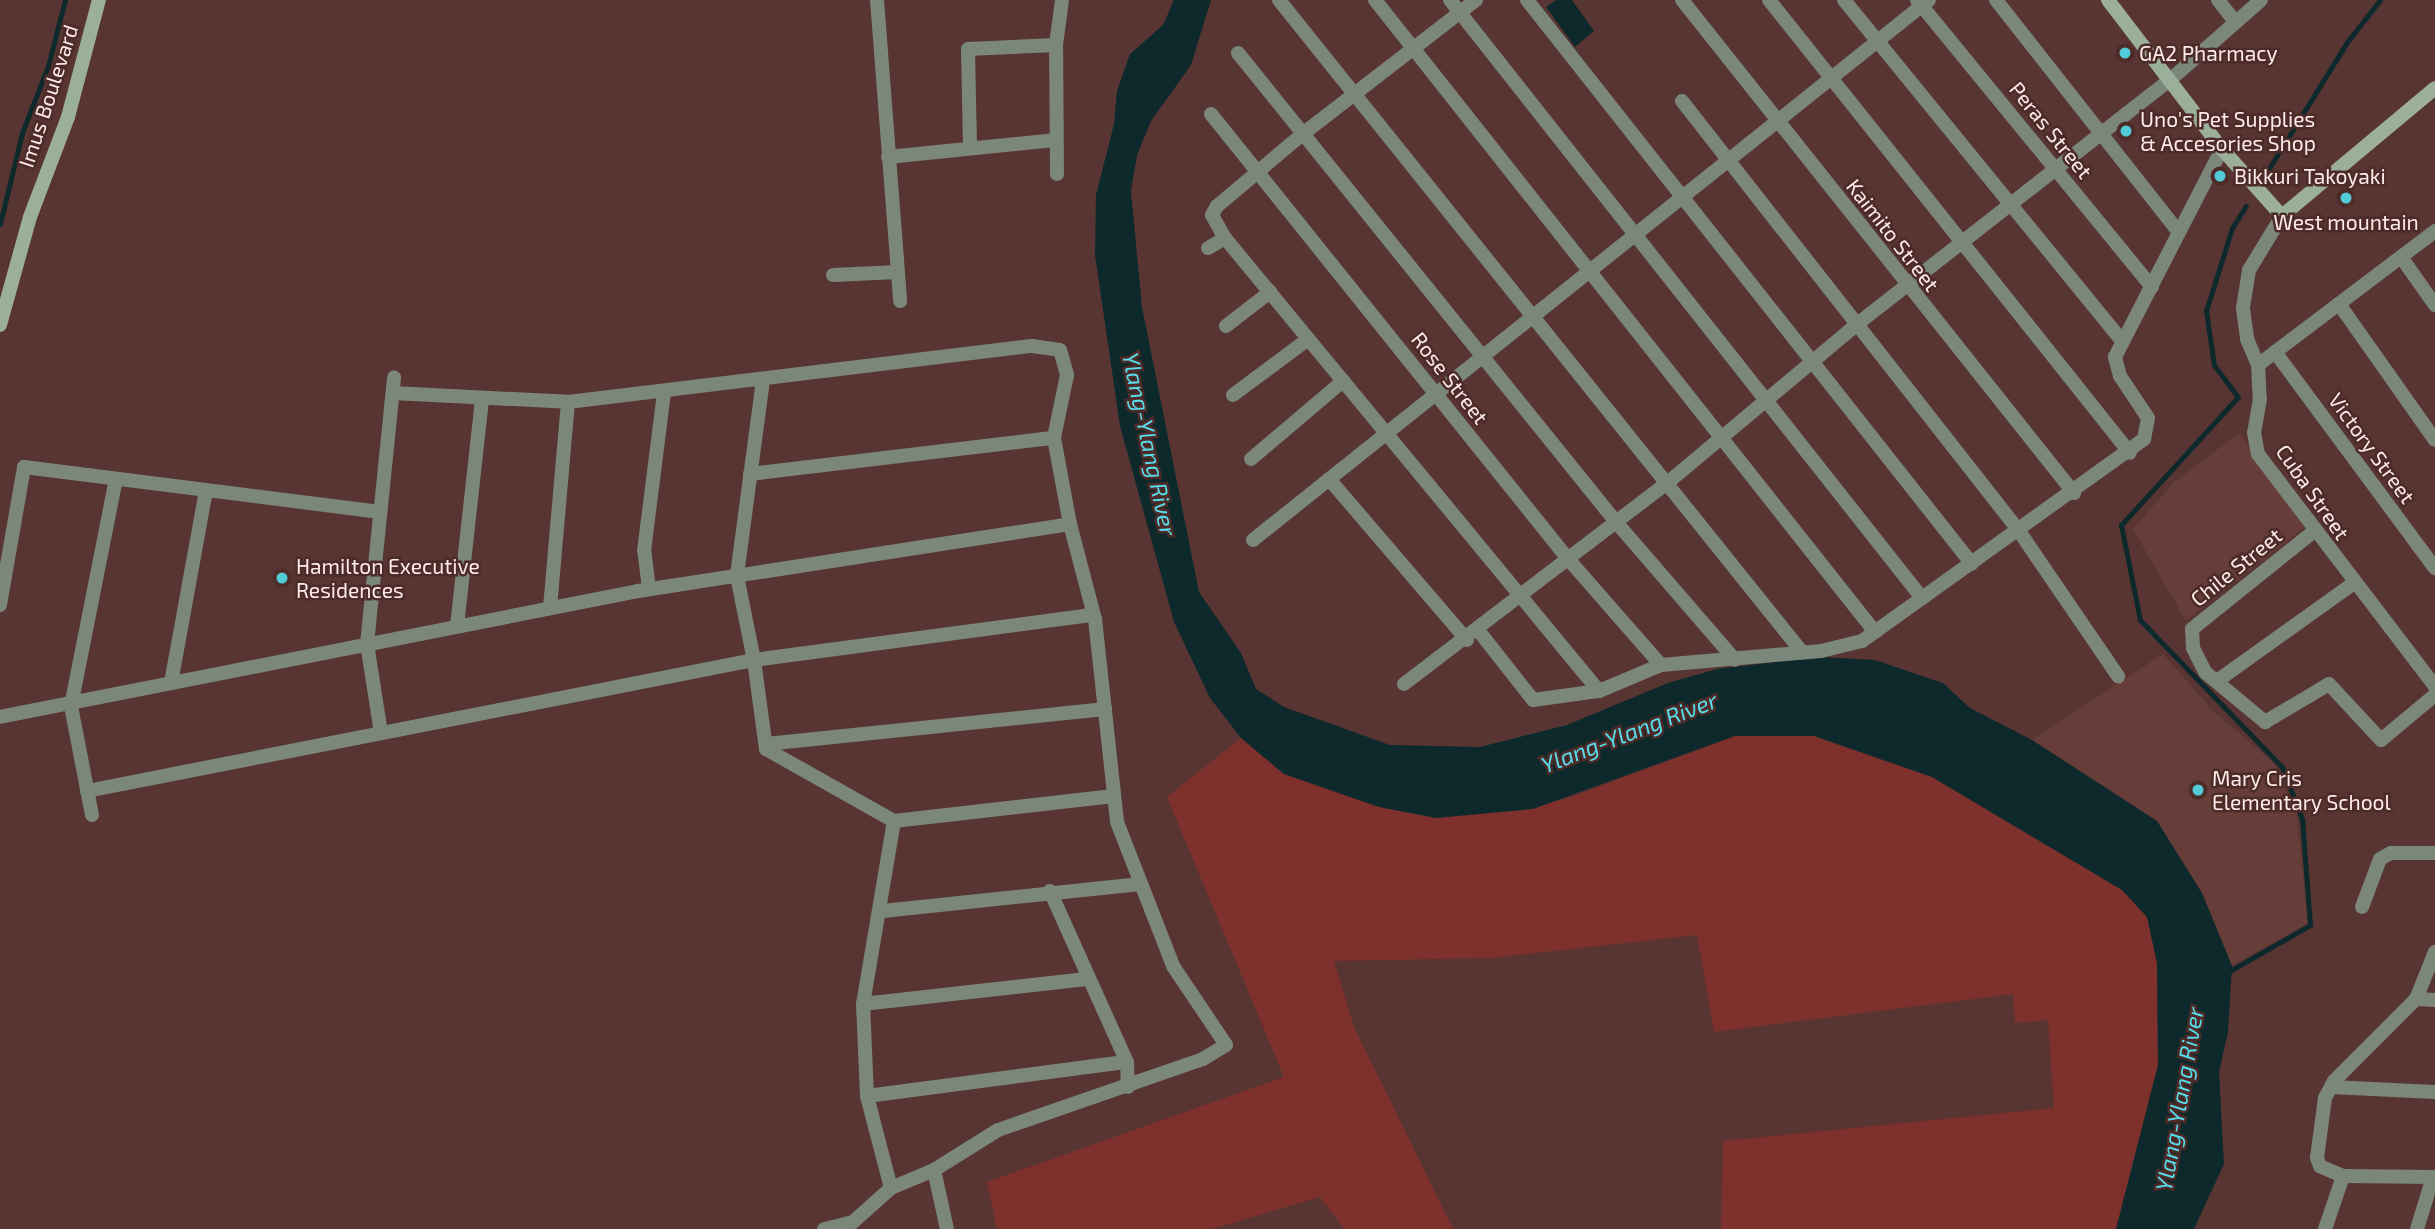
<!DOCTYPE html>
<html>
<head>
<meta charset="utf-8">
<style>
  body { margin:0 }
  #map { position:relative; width:2435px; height:1229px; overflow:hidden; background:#583532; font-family:"Exo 2",sans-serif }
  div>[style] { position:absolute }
  .built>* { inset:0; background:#663d39 }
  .green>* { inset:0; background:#7e302d }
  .water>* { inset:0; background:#0e292c }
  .stream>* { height:5px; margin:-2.5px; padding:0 2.5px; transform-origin:2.5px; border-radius:2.5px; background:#0e292c }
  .street>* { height:14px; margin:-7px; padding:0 7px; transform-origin:7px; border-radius:7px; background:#7b877b }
  .secondary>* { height:14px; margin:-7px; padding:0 7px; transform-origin:7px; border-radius:7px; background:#9baf9b }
  .dots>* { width:19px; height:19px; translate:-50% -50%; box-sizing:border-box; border:4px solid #4d2b28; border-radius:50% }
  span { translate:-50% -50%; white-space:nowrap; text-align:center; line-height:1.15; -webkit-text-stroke:5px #4d2b28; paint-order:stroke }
  .poi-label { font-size:21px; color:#fdebe9 }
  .left { translate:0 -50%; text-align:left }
  .street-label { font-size:21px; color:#fdebe9 }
  .water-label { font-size:23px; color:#56deec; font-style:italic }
</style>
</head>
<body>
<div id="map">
  <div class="built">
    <i style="clip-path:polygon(2239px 433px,2306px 526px,2186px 621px,2133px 529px,2173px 483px)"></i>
    <i style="clip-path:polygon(2163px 654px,2212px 710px,2275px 764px,2297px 817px,2308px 923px,2232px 966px,2202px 893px,2157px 821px,2032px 740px)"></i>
  </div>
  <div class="green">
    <i style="clip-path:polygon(1735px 736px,1814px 736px,1932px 777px,2122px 890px,2147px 917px,2157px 963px,2158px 1065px,2116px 1229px,1721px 1229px,1723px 1141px,2054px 1108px,2048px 1020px,2015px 1023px,2013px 994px,1714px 1032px,1697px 935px,1491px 958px,1334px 961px,1354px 1027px,1453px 1229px,1344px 1229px,1320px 1197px,1212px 1229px,997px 1229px,987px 1182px,1284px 1077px,1167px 797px,1241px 738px,1284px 774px,1379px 807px,1436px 818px,1563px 800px)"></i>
  </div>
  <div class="water">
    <i style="clip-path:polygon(1174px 0,1211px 0,1191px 65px,1151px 121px,1137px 155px,1131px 191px,1142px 307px,1199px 592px,1241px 653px,1256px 689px,1284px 707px,1390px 745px,1480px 747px,1567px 725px,1668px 683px,1717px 669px,1819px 657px,1875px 660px,1943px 683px,1970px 708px,2032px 740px,2157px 821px,2202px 893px,2232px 966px,2228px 1032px,2219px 1072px,2224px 1164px,2194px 1229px,2116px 1229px,2158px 1065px,2157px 963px,2147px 917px,2122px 890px,1932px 777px,1814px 736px,1735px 736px,1533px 809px,1436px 818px,1379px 807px,1284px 774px,1241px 738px,1210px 698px,1174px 622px,1120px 426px,1095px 255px,1096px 195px,1114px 124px,1117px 91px,1130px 54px,1163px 25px)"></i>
    <i style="clip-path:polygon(1556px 0,1572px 0,1594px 31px,1575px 47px,1546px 7px)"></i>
  </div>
  <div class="stream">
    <i style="left:2268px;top:170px;width:150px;rotate:-58.3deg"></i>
    <i style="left:2347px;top:42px;width:53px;rotate:-51.8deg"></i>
    <i style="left:0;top:224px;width:94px;rotate:-76.4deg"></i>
    <i style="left:22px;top:133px;width:72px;rotate:-68.8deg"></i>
    <i style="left:48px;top:66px;width:68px;rotate:-75.6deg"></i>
    <i style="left:2226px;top:973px;width:97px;rotate:-29.7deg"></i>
    <i style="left:2310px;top:925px;width:106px;rotate:-94.3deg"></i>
    <i style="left:2302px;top:819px;width:56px;rotate:-111deg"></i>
    <i style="left:2282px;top:767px;width:204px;rotate:-134deg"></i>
    <i style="left:2140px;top:620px;width:97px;rotate:-101.3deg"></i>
    <i style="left:2121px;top:525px;width:173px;rotate:-47.6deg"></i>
    <i style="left:2238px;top:397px;width:40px;rotate:-127deg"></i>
    <i style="left:2214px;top:365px;width:55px;rotate:-98.4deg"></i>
    <i style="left:2206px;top:311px;width:87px;rotate:-72.6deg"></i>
    <i style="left:2232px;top:228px;width:26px;rotate:-58deg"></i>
  </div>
  <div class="street">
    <i style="left:877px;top:0;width:302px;rotate:85.6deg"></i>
    <i style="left:1279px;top:0;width:836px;rotate:51.27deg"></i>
    <i style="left:1375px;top:0;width:806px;rotate:51.65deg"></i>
    <i style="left:1450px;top:0;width:762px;rotate:51.72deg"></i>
    <i style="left:1476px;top:0;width:216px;rotate:142.3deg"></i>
    <i style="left:1305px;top:132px;width:115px;rotate:139.9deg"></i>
    <i style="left:1217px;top:206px;width:10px;rotate:119deg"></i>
    <i style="left:1212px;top:215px;width:26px;rotate:61deg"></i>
    <i style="left:1225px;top:238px;width:587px;rotate:50.46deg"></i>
    <i style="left:1527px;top:0;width:718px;rotate:51.73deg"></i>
    <i style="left:1682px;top:0;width:630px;rotate:51.51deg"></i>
    <i style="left:1769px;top:0;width:579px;rotate:51.45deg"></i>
    <i style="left:1844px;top:0;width:440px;rotate:50.8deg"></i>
    <i style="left:1917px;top:0;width:371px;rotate:50.7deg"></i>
    <i style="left:1996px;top:0;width:294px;rotate:51.8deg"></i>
    <i style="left:2218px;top:0;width:28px;rotate:52deg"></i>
    <i style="left:1238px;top:53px;width:602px;rotate:51.13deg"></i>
    <i style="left:1616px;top:522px;width:182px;rotate:49.2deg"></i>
    <i style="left:1682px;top:101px;width:546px;rotate:51.91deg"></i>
    <i style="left:2019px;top:531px;width:176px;rotate:55.7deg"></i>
    <i style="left:1211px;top:114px;width:572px;rotate:51.25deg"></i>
    <i style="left:1569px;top:560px;width:140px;rotate:48.8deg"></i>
    <i style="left:970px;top:146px;width:97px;rotate:-91.2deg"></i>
    <i style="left:968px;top:49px;width:88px;rotate:-2.6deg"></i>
    <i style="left:888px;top:157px;width:167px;rotate:-5.8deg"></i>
    <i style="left:1057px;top:174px;width:129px;rotate:-90.4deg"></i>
    <i style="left:1056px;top:45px;width:45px;rotate:-82.4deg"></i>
    <i style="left:2282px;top:216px;width:63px;rotate:121.4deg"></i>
    <i style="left:2249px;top:270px;width:39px;rotate:99deg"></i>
    <i style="left:2243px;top:309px;width:30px;rotate:82deg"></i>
    <i style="left:2247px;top:339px;width:28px;rotate:67deg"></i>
    <i style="left:2258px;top:365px;width:34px;rotate:87deg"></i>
    <i style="left:2260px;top:399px;width:34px;rotate:100deg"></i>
    <i style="left:2254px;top:432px;width:22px;rotate:80deg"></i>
    <i style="left:2258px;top:454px;width:292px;rotate:52.7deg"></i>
    <i style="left:1208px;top:248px;width:20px;rotate:-30deg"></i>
    <i style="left:2401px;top:257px;width:59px;rotate:54.7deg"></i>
    <i style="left:833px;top:275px;width:65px;rotate:-2.6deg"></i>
    <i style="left:2339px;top:304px;width:166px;rotate:54.8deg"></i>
    <i style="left:1226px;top:326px;width:56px;rotate:-37.7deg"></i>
    <i style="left:2275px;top:352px;width:269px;rotate:53.5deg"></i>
    <i style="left:2258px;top:365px;width:222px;rotate:-37.1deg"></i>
    <i style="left:763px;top:380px;width:198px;rotate:97.6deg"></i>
    <i style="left:737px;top:576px;width:86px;rotate:78.6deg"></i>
    <i style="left:754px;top:660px;width:342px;rotate:-7.6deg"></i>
    <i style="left:393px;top:393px;width:175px;rotate:2.9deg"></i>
    <i style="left:568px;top:402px;width:207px;rotate:95deg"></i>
    <i style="left:1233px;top:395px;width:94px;rotate:-36.7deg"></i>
    <i style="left:568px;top:402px;width:467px;rotate:-6.9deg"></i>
    <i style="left:1032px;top:346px;width:28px;rotate:8deg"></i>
    <i style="left:1060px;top:350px;width:26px;rotate:74deg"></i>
    <i style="left:1067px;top:375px;width:64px;rotate:101.7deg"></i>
    <i style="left:1054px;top:438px;width:87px;rotate:79.5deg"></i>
    <i style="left:1070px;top:524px;width:98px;rotate:75.3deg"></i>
    <i style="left:1095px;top:619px;width:204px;rotate:83.8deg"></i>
    <i style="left:1117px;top:822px;width:155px;rotate:68.7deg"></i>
    <i style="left:1173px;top:966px;width:95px;rotate:56.1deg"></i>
    <i style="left:1226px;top:1045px;width:27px;rotate:149deg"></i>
    <i style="left:1203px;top:1059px;width:217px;rotate:160.9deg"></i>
    <i style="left:998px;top:1130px;width:75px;rotate:148deg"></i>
    <i style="left:934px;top:1170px;width:47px;rotate:157.3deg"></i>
    <i style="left:1251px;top:459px;width:121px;rotate:-40.3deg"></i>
    <i style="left:750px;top:474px;width:306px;rotate:-6.8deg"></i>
    <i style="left:1329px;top:479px;width:212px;rotate:49.4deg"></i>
    <i style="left:2313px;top:532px;width:155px;rotate:141.3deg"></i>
    <i style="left:2192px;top:629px;width:19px;rotate:87deg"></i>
    <i style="left:2193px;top:648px;width:28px;rotate:63deg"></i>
    <i style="left:2206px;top:673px;width:77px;rotate:39.7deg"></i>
    <i style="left:2265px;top:722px;width:74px;rotate:-30.7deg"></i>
    <i style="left:2329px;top:684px;width:76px;rotate:47.1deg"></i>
    <i style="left:2381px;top:740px;width:70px;rotate:-39.8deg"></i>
    <i style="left:1253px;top:540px;width:865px;rotate:-38.62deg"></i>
    <i style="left:649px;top:589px;width:38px;rotate:-97deg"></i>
    <i style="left:644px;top:551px;width:159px;rotate:-82.8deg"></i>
    <i style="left:0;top:605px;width:140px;rotate:-80.1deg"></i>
    <i style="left:24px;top:467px;width:359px;rotate:7.2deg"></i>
    <i style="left:457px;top:626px;width:229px;rotate:-83.7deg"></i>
    <i style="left:1478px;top:630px;width:89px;rotate:51.8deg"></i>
    <i style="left:1533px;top:700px;width:67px;rotate:-7.8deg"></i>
    <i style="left:1599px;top:691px;width:67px;rotate:-22.8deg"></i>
    <i style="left:1661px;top:665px;width:161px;rotate:-5deg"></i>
    <i style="left:1821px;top:651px;width:42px;rotate:-13.7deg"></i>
    <i style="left:1862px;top:641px;width:347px;rotate:-35.6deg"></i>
    <i style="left:2144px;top:439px;width:21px;rotate:-79deg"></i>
    <i style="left:2148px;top:418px;width:50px;rotate:-123.7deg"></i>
    <i style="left:2120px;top:376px;width:20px;rotate:-105deg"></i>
    <i style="left:2115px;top:357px;width:234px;rotate:-62.8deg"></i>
    <i style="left:2217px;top:681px;width:168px;rotate:-35.6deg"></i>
    <i style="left:171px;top:683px;width:195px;rotate:-79.7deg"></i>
    <i style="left:1404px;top:684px;width:330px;rotate:-37.4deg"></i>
    <i style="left:1666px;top:484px;width:248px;rotate:-39.9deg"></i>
    <i style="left:1856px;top:325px;width:398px;rotate:-38deg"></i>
    <i style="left:2170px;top:80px;width:121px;rotate:-41.3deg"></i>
    <i style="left:0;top:717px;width:650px;rotate:-11.17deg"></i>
    <i style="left:638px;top:591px;width:437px;rotate:-8.8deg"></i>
    <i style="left:381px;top:733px;width:90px;rotate:-98.9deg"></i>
    <i style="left:367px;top:644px;width:268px;rotate:-84.2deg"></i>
    <i style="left:766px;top:744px;width:341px;rotate:-5.9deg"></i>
    <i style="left:87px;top:791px;width:680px;rotate:-11.11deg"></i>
    <i style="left:754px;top:660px;width:90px;rotate:82.3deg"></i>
    <i style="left:766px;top:749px;width:147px;rotate:29.4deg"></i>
    <i style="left:894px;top:821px;width:186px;rotate:99.6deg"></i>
    <i style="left:863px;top:1004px;width:92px;rotate:87.5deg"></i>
    <i style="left:867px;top:1096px;width:95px;rotate:75.4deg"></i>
    <i style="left:891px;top:1188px;width:51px;rotate:138.2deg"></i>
    <i style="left:853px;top:1222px;width:30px;rotate:166deg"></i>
    <i style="left:92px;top:815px;width:111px;rotate:-100.9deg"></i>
    <i style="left:71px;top:706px;width:231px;rotate:-78.8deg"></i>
    <i style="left:894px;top:821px;width:221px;rotate:-6.5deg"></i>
    <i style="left:1050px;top:891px;width:188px;rotate:65.8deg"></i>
    <i style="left:1127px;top:1062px;width:25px;rotate:88deg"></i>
    <i style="left:2362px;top:907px;width:51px;rotate:-69.4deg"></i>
    <i style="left:2380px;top:859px;width:13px;rotate:-29deg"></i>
    <i style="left:2391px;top:853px;width:44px"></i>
    <i style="left:883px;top:911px;width:259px;rotate:-6deg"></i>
    <i style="left:2416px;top:999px;width:19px;rotate:3deg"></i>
    <i style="left:863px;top:1004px;width:225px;rotate:-6.4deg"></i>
    <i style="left:2331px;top:1087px;width:104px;rotate:2.8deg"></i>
    <i style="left:867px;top:1096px;width:262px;rotate:-7.5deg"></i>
    <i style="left:934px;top:1170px;width:60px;rotate:77.6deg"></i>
    <i style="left:2343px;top:1176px;width:25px;rotate:-157deg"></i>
    <i style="left:2320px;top:1166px;width:9px;rotate:-111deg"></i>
    <i style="left:2317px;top:1158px;width:61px;rotate:-82.4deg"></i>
    <i style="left:2325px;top:1098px;width:19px;rotate:-62deg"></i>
    <i style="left:2334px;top:1081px;width:116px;rotate:-45deg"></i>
    <i style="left:2416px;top:999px;width:51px;rotate:-68deg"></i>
    <i style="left:2325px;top:1229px;width:56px;rotate:-71.2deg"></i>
    <i style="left:2343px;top:1176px;width:92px;rotate:0.6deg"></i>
    <i style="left:2417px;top:1229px;width:54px;rotate:-72.9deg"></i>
  </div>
  <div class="secondary">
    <i style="left:2108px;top:0;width:188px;rotate:52.6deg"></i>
    <i style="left:2222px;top:149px;width:90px;rotate:48.2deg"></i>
    <i style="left:2282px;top:216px;width:199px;rotate:-39.9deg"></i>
    <i style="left:0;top:325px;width:112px;rotate:-74.5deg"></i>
    <i style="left:30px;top:217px;width:107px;rotate:-69.2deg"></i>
    <i style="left:68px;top:117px;width:121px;rotate:-75.2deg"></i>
  </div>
  <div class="dots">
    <i style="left:2125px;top:53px;background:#52cbd8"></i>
    <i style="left:2126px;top:131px;background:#52cbd8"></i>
    <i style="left:2220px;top:176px;background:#52cbd8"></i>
    <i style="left:2346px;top:198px;background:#52cbd8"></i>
    <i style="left:282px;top:578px;background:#52cbd8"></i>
    <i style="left:2198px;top:790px;background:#52cbd8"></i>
  </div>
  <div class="poi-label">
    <span class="left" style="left:2139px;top:53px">GA2 Pharmacy</span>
    <span class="left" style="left:2140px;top:131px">Uno's Pet Supplies<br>&amp; Accesories Shop</span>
    <span class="left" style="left:2234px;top:176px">Bikkuri Takoyaki</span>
    <span style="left:2346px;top:222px">West mountain</span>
    <span class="left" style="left:296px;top:578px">Hamilton Executive<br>Residences</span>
    <span class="left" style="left:2212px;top:790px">Mary Cris<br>Elementary School</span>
  </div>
  <div class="street-label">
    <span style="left:48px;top:96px;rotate:-72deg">Imus Boulevard</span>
    <span style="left:2051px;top:130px;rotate:51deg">Peras Street</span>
    <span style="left:1893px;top:235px;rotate:52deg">Kaimito Street</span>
    <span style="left:1450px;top:378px;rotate:52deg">Rose Street</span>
    <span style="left:2372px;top:448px;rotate:54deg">Victory Street</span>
    <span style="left:2313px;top:492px;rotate:55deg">Cuba Street</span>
    <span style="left:2236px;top:567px;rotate:-39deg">Chile Street</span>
  </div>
  <div class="water-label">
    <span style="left:1150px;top:444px;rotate:78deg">Ylang-Ylang River</span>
    <span style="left:1629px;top:732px;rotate:-21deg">Ylang-Ylang River</span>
    <span style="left:2179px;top:1099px;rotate:-80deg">Ylang-Ylang River</span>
  </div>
</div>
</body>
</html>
